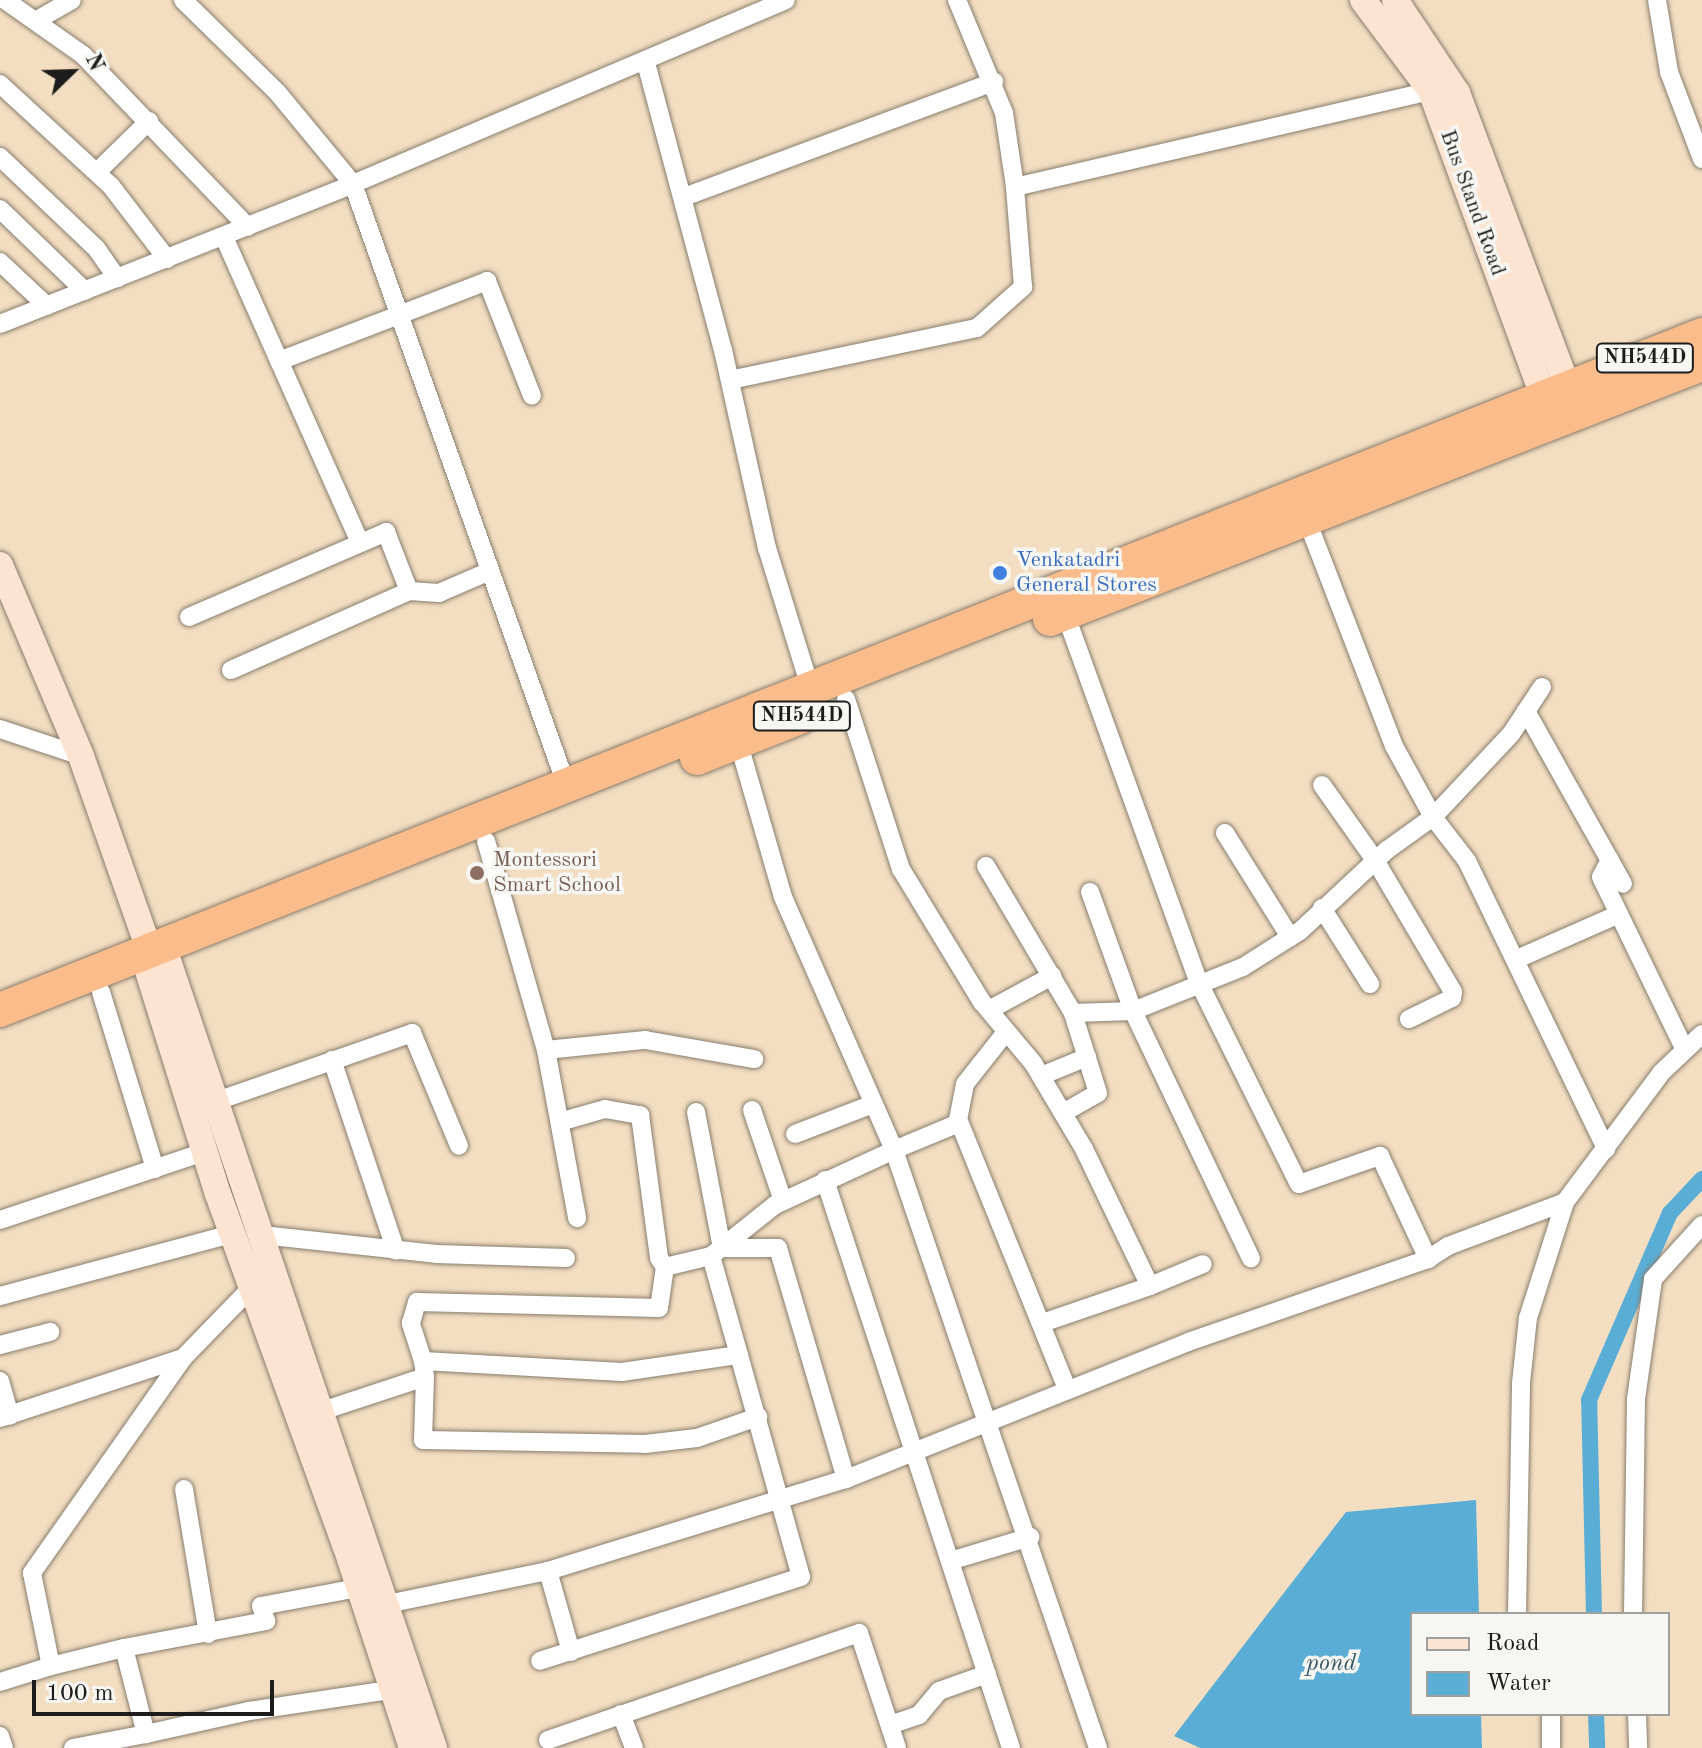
<!DOCTYPE html>
<html>
<head>
<meta charset="utf-8">
<style>
  body { margin:0 }
  #map { position:relative; width:1702px; height:1748px; overflow:hidden; background:#f3dec1; font-family:"Old Standard TT",serif }
  div>[style] { position:absolute }
  .water>* { inset:0; background:#5aaed6 }
  .canal>* { height:16px; margin:-8px; padding:0 8px; transform-origin:8px; border-radius:8px; background:#5aaed6 }
  .roads { filter:drop-shadow(0 0 2px #887d6e) drop-shadow(0 0 2px #887d6e) }
  .street>* { height:18px; margin:-9px; padding:0 9px; transform-origin:9px; border-radius:9px; background:#fff }
  .secondary>* { height:26px; margin:-13px; padding:0 13px; transform-origin:13px; border-radius:13px; background:#fde4d1 }
  .highway>* { height:34px; margin:-17px; padding:0 17px; transform-origin:17px; border-radius:17px; background:#fabc8b }
  .dots>* { width:22px; height:22px; translate:-50% -50%; box-sizing:border-box; border:4px solid #f6f6f2; border-radius:50% }
  span { translate:-50% -50%; white-space:nowrap; text-align:center; line-height:1.15; -webkit-text-stroke:7px #f6f6f2; paint-order:stroke }
  .shield-label span { padding:2px 6px; background:#f6f6f2; border:2px solid; border-radius:6px; -webkit-text-stroke-width:0 }
  .shield-label { font-size:20px; color:#1c1c1c; font-weight:700 }
  .street-label { font-size:22px; color:#1c1c1c }
  .shop-label { font-size:22px; color:#366cbe }
  .left { translate:0 -50%; text-align:left }
  .education-label { font-size:22px; color:#785e54 }
  .water-label { font-size:24px; color:#355666; font-style:italic }
  .legend { position:absolute; left:1410px; top:1612px; width:260px; height:104px; box-sizing:border-box; background:#f6f6f2; border:2px solid #9f9f9c; margin:0; padding:10px 14px; list-style:none; font-size:24px; color:#1c1c1c }
  .legend li { display:flex; align-items:center; gap:16px; height:40px }
  .legend b { width:40px; border:2px solid #9f9f9c }
  .north { position:absolute; left:32px; top:32px; width:80px; height:80px; -webkit-text-stroke:6px #f6f6f2; paint-order:stroke; rotate:67deg; font-size:22px; font-weight:700; line-height:32px; text-align:center; color:#1c1c1c }
  .north::after { content:''; display:block; margin:auto; width:28px; height:36px; background:#1c1c1c; clip-path:polygon(50% 0,100% 100%,50% 72%,0 100%) }
  .scale { position:absolute; left:32px; top:1680px; width:242px; height:36px; box-sizing:border-box; border:4px solid #1c1c1c; border-top:0; padding-left:10px; font-size:24px; line-height:28px; white-space:nowrap; color:#1c1c1c; -webkit-text-stroke:6px #f6f6f2; paint-order:stroke }
</style>
</head>
<body>
<div id="map">
  <div class="water">
    <i style="clip-path:polygon(1476px 1500px,1479px 1614px,1412px 1614px,1412px 1714px,1481px 1714px,1482px 1748px,1200px 1748px,1174px 1736px,1346px 1512px)"></i>
  </div>
  <div class="canal">
    <i style="left:1594px;top:1614px;width:214px;rotate:-91.3deg"></i>
    <i style="left:1589px;top:1400px;width:204px;rotate:-66.6deg"></i>
    <i style="left:1670px;top:1213px;width:47px;rotate:-46.7deg"></i>
    <i style="left:1596px;top:1714px;width:34px;rotate:88deg"></i>
  </div>
  <div class="roads">
    <div class="street">
      <i style="left:5px;top:0;width:95px;rotate:35.2deg"></i>
      <i style="left:83px;top:55px;width:238px;rotate:46.2deg"></i>
      <i style="left:183px;top:0;width:132px;rotate:44.4deg"></i>
      <i style="left:277px;top:92px;width:119px;rotate:50.4deg"></i>
      <i style="left:353px;top:184px;width:640px;rotate:70.46deg"></i>
      <i style="left:957px;top:0;width:122px;rotate:67.4deg"></i>
      <i style="left:1004px;top:113px;width:75px;rotate:81.5deg"></i>
      <i style="left:1015px;top:187px;width:434px;rotate:-13deg"></i>
      <i style="left:1657px;top:0;width:73px;rotate:80.5deg"></i>
      <i style="left:1669px;top:72px;width:93px;rotate:69.2deg"></i>
      <i style="left:37px;top:20px;width:40px;rotate:-29.7deg"></i>
      <i style="left:646px;top:63px;width:297px;rotate:75deg"></i>
      <i style="left:723px;top:350px;width:203px;rotate:77.5deg"></i>
      <i style="left:767px;top:548px;width:149px;rotate:72.8deg"></i>
      <i style="left:0;top:84px;width:151px;rotate:42.6deg"></i>
      <i style="left:111px;top:186px;width:92px;rotate:52.5deg"></i>
      <i style="left:0;top:157px;width:132px;rotate:43.5deg"></i>
      <i style="left:96px;top:248px;width:37px;rotate:55deg"></i>
      <i style="left:97px;top:172px;width:73px;rotate:-44.4deg"></i>
      <i style="left:684px;top:197px;width:331px;rotate:-20.4deg"></i>
      <i style="left:0;top:209px;width:118px;rotate:44deg"></i>
      <i style="left:224px;top:237px;width:334px;rotate:66deg"></i>
      <i style="left:0;top:262px;width:64px;rotate:43.1deg"></i>
      <i style="left:0;top:324px;width:380px;rotate:-21.6deg"></i>
      <i style="left:353px;top:184px;width:470px;rotate:-23deg"></i>
      <i style="left:279px;top:361px;width:223px;rotate:-21deg"></i>
      <i style="left:487px;top:281px;width:123px;rotate:68.6deg"></i>
      <i style="left:730px;top:380px;width:252px;rotate:-11.9deg"></i>
      <i style="left:977px;top:328px;width:62px;rotate:-41.7deg"></i>
      <i style="left:1023px;top:287px;width:100px;rotate:-94.6deg"></i>
      <i style="left:1065px;top:613px;width:396px;rotate:70.1deg"></i>
      <i style="left:1200px;top:985px;width:222px;rotate:63.6deg"></i>
      <i style="left:1299px;top:1184px;width:86px;rotate:-19.1deg"></i>
      <i style="left:1380px;top:1156px;width:114px;rotate:65deg"></i>
      <i style="left:189px;top:617px;width:215px;rotate:-23.3deg"></i>
      <i style="left:386px;top:532px;width:63px;rotate:68.7deg"></i>
      <i style="left:231px;top:670px;width:195px;rotate:-23.9deg"></i>
      <i style="left:409px;top:591px;width:30px;rotate:4deg"></i>
      <i style="left:439px;top:593px;width:56px;rotate:-23.3deg"></i>
      <i style="left:1542px;top:687px;width:56px;rotate:123.4deg"></i>
      <i style="left:1511px;top:734px;width:114px;rotate:133.2deg"></i>
      <i style="left:1433px;top:817px;width:56px;rotate:52.3deg"></i>
      <i style="left:1467px;top:861px;width:320px;rotate:64.2deg"></i>
      <i style="left:846px;top:699px;width:179px;rotate:72.1deg"></i>
      <i style="left:901px;top:869px;width:156px;rotate:58.7deg"></i>
      <i style="left:982px;top:1002px;width:80px;rotate:50.1deg"></i>
      <i style="left:1033px;top:1063px;width:100px;rotate:59.3deg"></i>
      <i style="left:1084px;top:1149px;width:152px;rotate:64.3deg"></i>
      <i style="left:1150px;top:1286px;width:57px;rotate:-22.5deg"></i>
      <i style="left:1526px;top:711px;width:198px;rotate:60.7deg"></i>
      <i style="left:0;top:729px;width:85px;rotate:18.4deg"></i>
      <i style="left:738px;top:741px;width:162px;rotate:73.9deg"></i>
      <i style="left:783px;top:897px;width:276px;rotate:66.3deg"></i>
      <i style="left:894px;top:1150px;width:70px;rotate:-22.6deg"></i>
      <i style="left:1322px;top:785px;width:92px;rotate:54.8deg"></i>
      <i style="left:1375px;top:860px;width:153px;rotate:59.4deg"></i>
      <i style="left:1453px;top:992px;width:6px;rotate:99deg"></i>
      <i style="left:1452px;top:998px;width:48px;rotate:154deg"></i>
      <i style="left:1225px;top:833px;width:123px;rotate:58deg"></i>
      <i style="left:486px;top:841px;width:217px;rotate:74deg"></i>
      <i style="left:546px;top:1050px;width:171px;rotate:79.5deg"></i>
      <i style="left:1610px;top:860px;width:19px;rotate:118deg"></i>
      <i style="left:1601px;top:877px;width:192px;rotate:64.1deg"></i>
      <i style="left:986px;top:866px;width:171px;rotate:59.4deg"></i>
      <i style="left:1090px;top:892px;width:127px;rotate:70.1deg"></i>
      <i style="left:1133px;top:1011px;width:274px;rotate:64.5deg"></i>
      <i style="left:1322px;top:908px;width:90px;rotate:57.7deg"></i>
      <i style="left:1517px;top:959px;width:111px;rotate:-23.8deg"></i>
      <i style="left:101px;top:992px;width:185px;rotate:73deg"></i>
      <i style="left:989px;top:1010px;width:72px;rotate:-28.4deg"></i>
      <i style="left:1006px;top:1032px;width:66px;rotate:128.3deg"></i>
      <i style="left:965px;top:1084px;width:36px;rotate:101deg"></i>
      <i style="left:958px;top:1119px;width:291px;rotate:68deg"></i>
      <i style="left:546px;top:1050px;width:100px;rotate:-5.8deg"></i>
      <i style="left:645px;top:1040px;width:111px;rotate:9.9deg"></i>
      <i style="left:332px;top:1060px;width:201px;rotate:71.5deg"></i>
      <i style="left:1041px;top:1076px;width:50px;rotate:-22.4deg"></i>
      <i style="left:214px;top:1102px;width:210px;rotate:-19.2deg"></i>
      <i style="left:412px;top:1033px;width:122px;rotate:67.4deg"></i>
      <i style="left:752px;top:1110px;width:96px;rotate:71.2deg"></i>
      <i style="left:696px;top:1112px;width:138px;rotate:79.2deg"></i>
      <i style="left:722px;top:1248px;width:56px"></i>
      <i style="left:778px;top:1248px;width:241px;rotate:73.6deg"></i>
      <i style="left:1063px;top:1113px;width:40px;rotate:-29.7deg"></i>
      <i style="left:1098px;top:1093px;width:84px;rotate:-107.4deg"></i>
      <i style="left:1073px;top:1013px;width:60px;rotate:-1.9deg"></i>
      <i style="left:1133px;top:1011px;width:118px;rotate:-21.8deg"></i>
      <i style="left:1243px;top:967px;width:67px;rotate:-32.3deg"></i>
      <i style="left:1300px;top:931px;width:119px;rotate:-43deg"></i>
      <i style="left:1387px;top:850px;width:57px;rotate:-35.7deg"></i>
      <i style="left:1433px;top:817px;width:81px;rotate:-118.8deg"></i>
      <i style="left:1394px;top:746px;width:244px;rotate:-111.1deg"></i>
      <i style="left:563px;top:1121px;width:44px;rotate:-15.9deg"></i>
      <i style="left:605px;top:1109px;width:36px;rotate:10deg"></i>
      <i style="left:640px;top:1115px;width:144px;rotate:82.4deg"></i>
      <i style="left:659px;top:1258px;width:11px;rotate:56deg"></i>
      <i style="left:665px;top:1267px;width:47px;rotate:-13.4deg"></i>
      <i style="left:795px;top:1134px;width:84px;rotate:-21deg"></i>
      <i style="left:825px;top:1180px;width:598px;rotate:71.87deg"></i>
      <i style="left:0;top:1220px;width:216px;rotate:-18.4deg"></i>
      <i style="left:262px;top:1235px;width:175px;rotate:6.2deg"></i>
      <i style="left:436px;top:1254px;width:130px;rotate:1.8deg"></i>
      <i style="left:0;top:1296px;width:240px;rotate:-15deg"></i>
      <i style="left:1042px;top:1323px;width:114px;rotate:-18.9deg"></i>
      <i style="left:0;top:1345px;width:52px;rotate:-14.6deg"></i>
      <i style="left:739px;top:1355px;width:103px;rotate:-105.8deg"></i>
      <i style="left:711px;top:1256px;width:82px;rotate:-38.6deg"></i>
      <i style="left:775px;top:1205px;width:131px;rotate:-24.8deg"></i>
      <i style="left:894px;top:1150px;width:632px;rotate:71.16deg"></i>
      <i style="left:183px;top:1358px;width:263px;rotate:125.1deg"></i>
      <i style="left:32px;top:1573px;width:95px;rotate:78.5deg"></i>
      <i style="left:51px;top:1666px;width:75px;rotate:-13.9deg"></i>
      <i style="left:124px;top:1648px;width:89px;rotate:75.7deg"></i>
      <i style="left:146px;top:1734px;width:106px;rotate:-12.6deg"></i>
      <i style="left:249px;top:1711px;width:142px;rotate:-8.5deg"></i>
      <i style="left:423px;top:1361px;width:40px;rotate:-108deg"></i>
      <i style="left:411px;top:1323px;width:22px;rotate:-74deg"></i>
      <i style="left:417px;top:1302px;width:242px;rotate:1.4deg"></i>
      <i style="left:659px;top:1308px;width:41px;rotate:-81.7deg"></i>
      <i style="left:425px;top:1377px;width:63px;rotate:91.8deg"></i>
      <i style="left:423px;top:1440px;width:222px;rotate:1deg"></i>
      <i style="left:645px;top:1444px;width:52px;rotate:-6.6deg"></i>
      <i style="left:697px;top:1438px;width:65px;rotate:-19deg"></i>
      <i style="left:0;top:1381px;width:36px;rotate:74deg"></i>
      <i style="left:322px;top:1411px;width:108px;rotate:-18.3deg"></i>
      <i style="left:425px;top:1377px;width:16px;rotate:-97deg"></i>
      <i style="left:423px;top:1361px;width:199px;rotate:3.2deg"></i>
      <i style="left:622px;top:1372px;width:118px;rotate:-8.3deg"></i>
      <i style="left:739px;top:1355px;width:230px;rotate:74.4deg"></i>
      <i style="left:801px;top:1577px;width:274px;rotate:162.2deg"></i>
      <i style="left:0;top:1418px;width:193px;rotate:-18.2deg"></i>
      <i style="left:183px;top:1358px;width:99px;rotate:-45.8deg"></i>
      <i style="left:184px;top:1489px;width:147px;rotate:80.6deg"></i>
      <i style="left:950px;top:1561px;width:84px;rotate:-16.7deg"></i>
      <i style="left:548px;top:1571px;width:84px;rotate:74.1deg"></i>
      <i style="left:387px;top:1604px;width:164px;rotate:-11.6deg"></i>
      <i style="left:548px;top:1571px;width:312px;rotate:-17.2deg"></i>
      <i style="left:846px;top:1479px;width:368px;rotate:-21.8deg"></i>
      <i style="left:1188px;top:1342px;width:254px;rotate:-19.1deg"></i>
      <i style="left:1428px;top:1259px;width:24px;rotate:-33deg"></i>
      <i style="left:1448px;top:1246px;width:125px;rotate:-20.6deg"></i>
      <i style="left:1565px;top:1202px;width:162px;rotate:-53.3deg"></i>
      <i style="left:1662px;top:1072px;width:55px;rotate:-43.5deg"></i>
      <i style="left:1517px;top:1614px;width:231px;rotate:-89deg"></i>
      <i style="left:1521px;top:1383px;width:65px;rotate:-83.9deg"></i>
      <i style="left:1528px;top:1318px;width:122px;rotate:-72.3deg"></i>
      <i style="left:1633px;top:1614px;width:215px;rotate:-89.2deg"></i>
      <i style="left:1636px;top:1399px;width:121px;rotate:-81.9deg"></i>
      <i style="left:1653px;top:1279px;width:73px;rotate:-47.8deg"></i>
      <i style="left:124px;top:1648px;width:145px;rotate:-10.8deg"></i>
      <i style="left:266px;top:1621px;width:16px;rotate:-108deg"></i>
      <i style="left:261px;top:1606px;width:99px;rotate:-10.5deg"></i>
      <i style="left:0;top:1682px;width:53px;rotate:-17.4deg"></i>
      <i style="left:621px;top:1714px;width:36px;rotate:69deg"></i>
      <i style="left:1637px;top:1714px;width:34px;rotate:88deg"></i>
      <i style="left:890px;top:1725px;width:31px;rotate:-19deg"></i>
      <i style="left:919px;top:1715px;width:31px;rotate:-50deg"></i>
      <i style="left:939px;top:1691px;width:51px;rotate:-19.5deg"></i>
      <i style="left:0;top:1736px;width:13px;rotate:72deg"></i>
      <i style="left:548px;top:1740px;width:329px;rotate:-19deg"></i>
      <i style="left:859px;top:1633px;width:121px;rotate:71.7deg"></i>
      <i style="left:73px;top:1748px;width:74px;rotate:-10.9deg"></i>
      <i style="left:1551px;top:1748px;width:34px;rotate:-90deg"></i>
    </div>
    <div class="secondary">
      <i style="left:1363px;top:0;width:114px;rotate:53.2deg"></i>
      <i style="left:1431px;top:91px;width:345px;rotate:69.8deg"></i>
      <i style="left:1395px;top:0;width:112px;rotate:56.3deg"></i>
      <i style="left:1457px;top:93px;width:332px;rotate:69.4deg"></i>
      <i style="left:0;top:565px;width:207px;rotate:67deg"></i>
      <i style="left:81px;top:756px;width:208px;rotate:70.6deg"></i>
      <i style="left:163px;top:946px;width:847px;rotate:71.33deg"></i>
      <i style="left:143px;top:955px;width:250px;rotate:72.6deg"></i>
      <i style="left:218px;top:1194px;width:375px;rotate:70.1deg"></i>
      <i style="left:346px;top:1547px;width:212px;rotate:71.8deg"></i>
    </div>
    <div class="highway">
      <i style="left:1050px;top:619px;width:700px;rotate:-21.36deg"></i>
      <i style="left:697px;top:758px;width:111px;rotate:-21.7deg"></i>
      <i style="left:0;top:1010px;width:1831px;rotate:-21.63deg"></i>
    </div>
  </div>
  <div class="dots">
    <i style="left:1000px;top:573px;background:#3f7fe0"></i>
    <i style="left:477px;top:873px;background:#8d6e63"></i>
  </div>
  <div class="shield-label">
    <span style="left:1645px;top:358px">NH544D</span>
    <span style="left:802px;top:716px">NH544D</span>
  </div>
  <div class="street-label">
    <span style="left:1472px;top:203px;rotate:70deg">Bus Stand Road</span>
  </div>
  <div class="shop-label">
    <span class="left" style="left:1016px;top:573px">Venkatadri<br>General Stores</span>
  </div>
  <div class="education-label">
    <span class="left" style="left:493px;top:873px">Montessori<br>Smart School</span>
  </div>
  <div class="water-label">
    <span style="left:1331px;top:1665px">pond</span>
  </div>
  <ul class="legend">
  <li><b style="height:10px;background:#fde4d1"></b>Road</li>
  <li><b style="height:22px;background:#5aaed6"></b>Water</li>
  </ul>
  <div class="north">N</div>
  <div class="scale">100 m</div>
</div>
</body>
</html>
